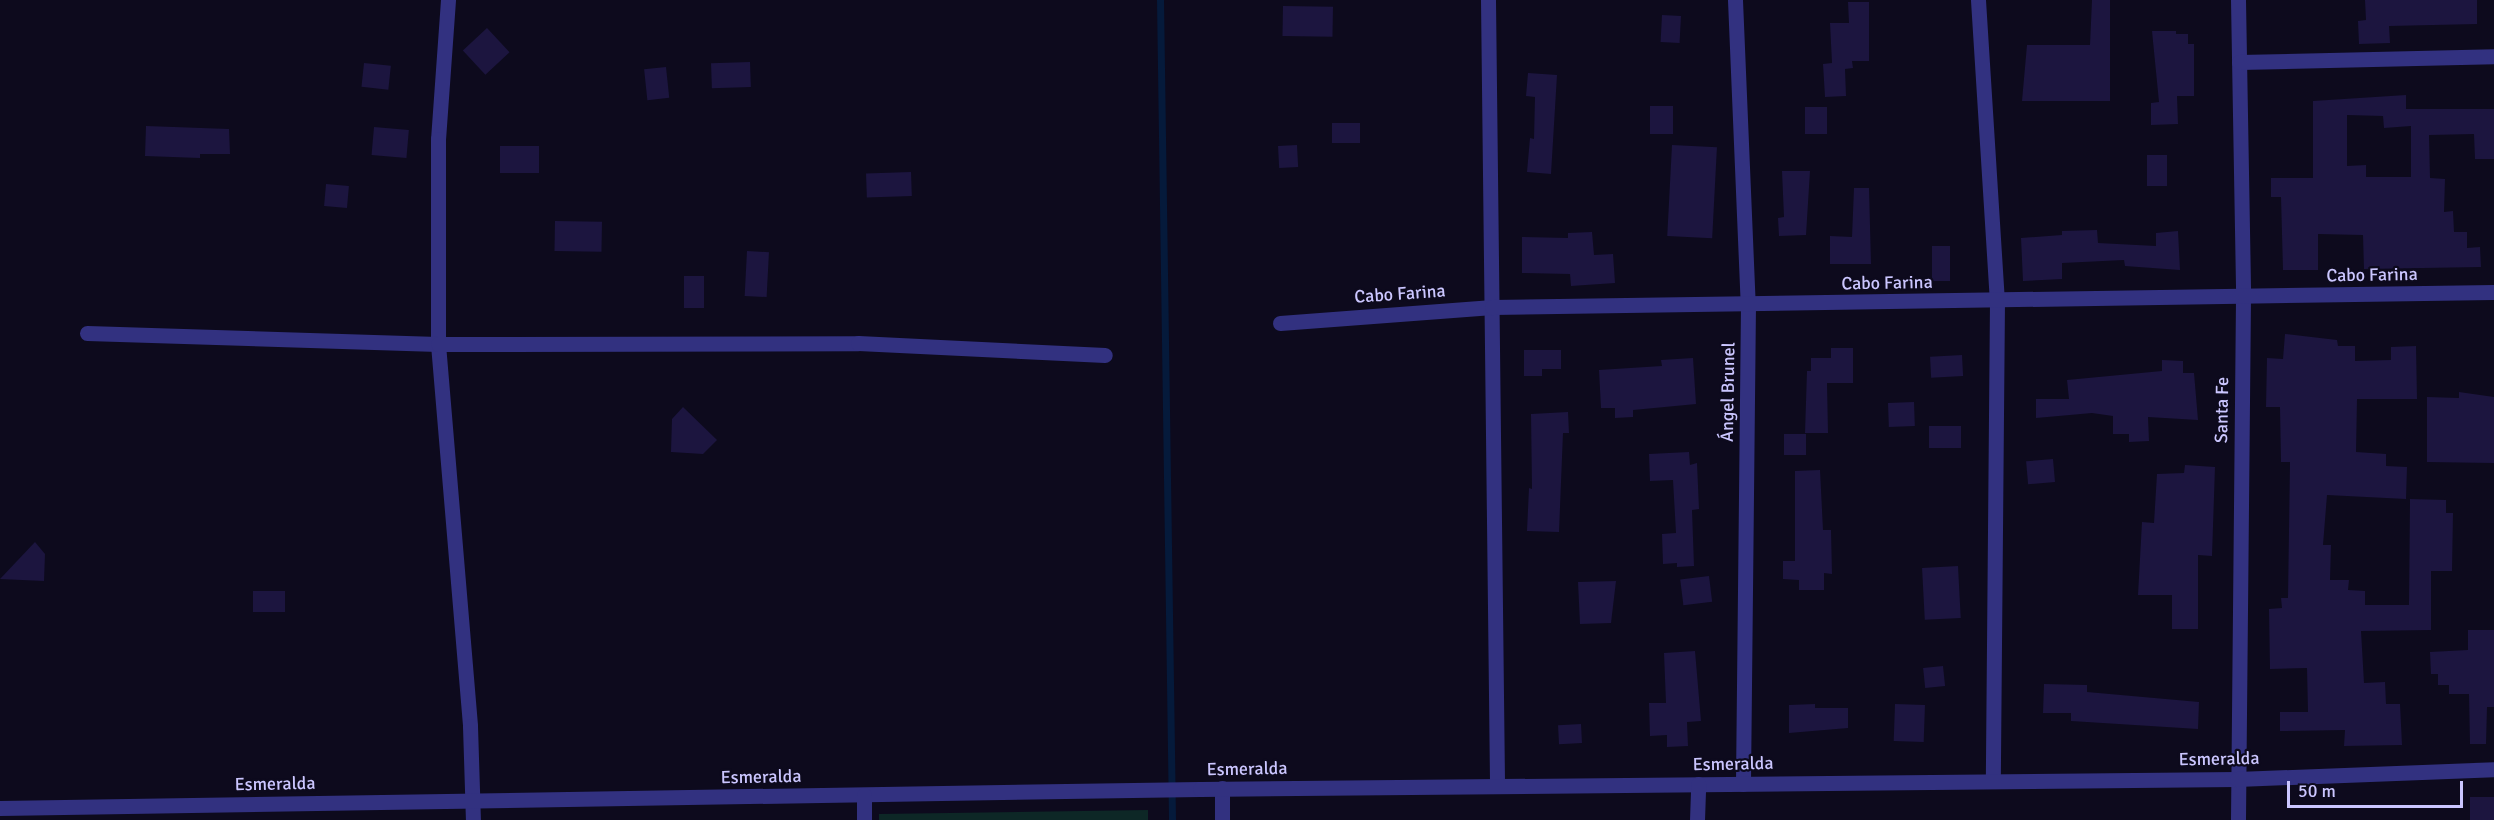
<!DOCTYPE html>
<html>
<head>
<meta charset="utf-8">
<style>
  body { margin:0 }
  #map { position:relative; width:2494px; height:820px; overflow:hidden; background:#0d0a1d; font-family:Signika,sans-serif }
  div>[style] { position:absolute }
  .green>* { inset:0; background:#0d2726 }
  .stream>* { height:7px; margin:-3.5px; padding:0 3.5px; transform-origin:3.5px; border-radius:3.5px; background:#051a3b }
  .building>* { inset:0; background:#1c153f; transform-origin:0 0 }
  .street>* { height:15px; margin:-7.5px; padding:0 7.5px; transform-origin:7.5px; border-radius:7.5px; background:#323180 }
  span { translate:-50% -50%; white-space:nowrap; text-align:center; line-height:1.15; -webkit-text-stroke:4.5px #0d0a1d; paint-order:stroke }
  .street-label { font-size:18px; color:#cbc6ff }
  .scale { position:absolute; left:2287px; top:781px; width:176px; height:27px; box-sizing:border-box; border:3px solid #cbc6ff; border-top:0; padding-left:8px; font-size:18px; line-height:21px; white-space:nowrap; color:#cbc6ff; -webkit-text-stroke:4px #0d0a1d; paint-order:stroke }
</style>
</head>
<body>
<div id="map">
  <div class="green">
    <i style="clip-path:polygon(1148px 810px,1148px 820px,879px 820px,879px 814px)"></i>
  </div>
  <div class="stream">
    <i style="left:1160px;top:0;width:820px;rotate:89.16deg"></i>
  </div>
  <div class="building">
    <i style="clip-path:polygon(2092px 0,2110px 0,2110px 101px,2022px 101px,2027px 45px,2090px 45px)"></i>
    <i style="clip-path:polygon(2365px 0,2477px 0,2477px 24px,2389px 26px,2390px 43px,2359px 44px,2358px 21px,2366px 20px)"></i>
    <i style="clip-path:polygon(1848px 2px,1869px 2px,1869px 61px,1852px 61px,1853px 68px,1845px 69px,1846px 96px,1825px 97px,1823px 64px,1832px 63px,1830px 23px,1849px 23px)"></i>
    <i style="left:1283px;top:6px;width:50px;height:30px;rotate:1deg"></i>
    <i style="left:1662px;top:15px;width:19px;height:27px;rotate:3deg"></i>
    <i style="left:487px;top:28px;width:33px;height:33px;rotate:47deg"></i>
    <i style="clip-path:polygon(2152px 31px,2176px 31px,2176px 34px,2188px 34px,2188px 44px,2194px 44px,2194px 96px,2177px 96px,2178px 124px,2151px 125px,2151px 103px,2159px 102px)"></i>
    <i style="left:750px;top:62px;width:25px;height:39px;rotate:88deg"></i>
    <i style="left:364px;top:63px;width:27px;height:24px;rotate:6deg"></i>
    <i style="left:666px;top:67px;width:31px;height:22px;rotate:84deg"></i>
    <i style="clip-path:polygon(1528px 73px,1557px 75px,1551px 174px,1527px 172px,1530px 138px,1534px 139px,1535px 97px,1526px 96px)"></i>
    <i style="clip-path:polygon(evenodd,2406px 95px,2406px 109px,2494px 109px,2494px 159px,2475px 159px,2474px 134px,2429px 135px,2430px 178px,2445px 179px,2444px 212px,2453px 211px,2454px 232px,2467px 232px,2467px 248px,2480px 247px,2481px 267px,2364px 269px,2363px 235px,2318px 234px,2318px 270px,2283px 270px,2281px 197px,2271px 197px,2271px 178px,2313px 178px,2313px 101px,2406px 95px,2347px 115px,2383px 116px,2384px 128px,2411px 126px,2411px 177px,2366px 177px,2366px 165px,2347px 166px,2347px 115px)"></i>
    <i style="left:1650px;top:106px;width:23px;height:28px"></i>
    <i style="left:1805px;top:107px;width:22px;height:27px"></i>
    <i style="left:1332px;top:123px;width:28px;height:20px"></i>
    <i style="clip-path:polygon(146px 126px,229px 129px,230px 154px,200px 154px,200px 158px,145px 156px)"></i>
    <i style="left:374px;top:127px;width:35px;height:28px;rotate:5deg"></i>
    <i style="left:1297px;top:145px;width:22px;height:19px;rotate:87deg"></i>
    <i style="left:1672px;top:145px;width:45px;height:91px;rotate:3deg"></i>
    <i style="left:500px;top:146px;width:39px;height:27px"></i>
    <i style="left:2147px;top:155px;width:20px;height:31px"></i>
    <i style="clip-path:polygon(1782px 171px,1810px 171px,1806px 235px,1779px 236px,1778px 218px,1784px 217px)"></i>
    <i style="left:911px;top:172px;width:24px;height:45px;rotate:88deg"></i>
    <i style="left:326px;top:184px;width:23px;height:22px;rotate:5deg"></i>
    <i style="clip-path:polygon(1854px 188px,1869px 188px,1871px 264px,1830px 264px,1830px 236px,1852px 237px)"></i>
    <i style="left:555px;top:221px;width:47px;height:30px;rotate:1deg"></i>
    <i style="clip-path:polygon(2097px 230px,2098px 243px,2156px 246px,2156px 233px,2178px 231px,2180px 270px,2125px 266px,2124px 260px,2062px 263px,2062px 279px,2023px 281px,2021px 238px,2062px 235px,2062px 231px)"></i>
    <i style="clip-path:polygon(1592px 232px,1594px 255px,1613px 254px,1615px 283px,1571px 286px,1570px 274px,1522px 273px,1522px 237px,1568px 238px,1568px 233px)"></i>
    <i style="left:1932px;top:246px;width:18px;height:35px"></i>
    <i style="left:747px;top:251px;width:22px;height:45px;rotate:3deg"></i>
    <i style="left:684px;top:276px;width:20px;height:32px"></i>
    <i style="clip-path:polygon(2285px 334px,2337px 340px,2338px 346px,2355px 346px,2355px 361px,2391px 360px,2391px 347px,2416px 346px,2417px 399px,2357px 399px,2356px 452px,2386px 454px,2386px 466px,2407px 467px,2406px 499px,2327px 495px,2323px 545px,2331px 545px,2330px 580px,2349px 580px,2348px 590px,2365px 591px,2365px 605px,2409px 605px,2410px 499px,2446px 500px,2446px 513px,2453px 513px,2452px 571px,2431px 571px,2431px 630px,2361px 631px,2364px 683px,2385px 682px,2386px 704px,2400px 704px,2402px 745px,2344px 746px,2345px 730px,2280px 731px,2280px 712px,2308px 712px,2307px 668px,2270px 669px,2269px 609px,2282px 608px,2281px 598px,2288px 598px,2290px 462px,2281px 462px,2280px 407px,2266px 407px,2267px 358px,2283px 359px)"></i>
    <i style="clip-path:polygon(1831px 348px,1853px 348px,1853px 383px,1827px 383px,1828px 433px,1805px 433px,1807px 371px,1811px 371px,1811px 358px,1831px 358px)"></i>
    <i style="clip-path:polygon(1524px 350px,1561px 350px,1561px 369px,1542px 369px,1542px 376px,1524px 376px)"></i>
    <i style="left:1962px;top:355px;width:21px;height:32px;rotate:87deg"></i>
    <i style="clip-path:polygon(1693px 358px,1696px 404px,1633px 410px,1633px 417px,1615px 418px,1615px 408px,1601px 408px,1599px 370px,1662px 366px,1661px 360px)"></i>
    <i style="clip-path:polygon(2162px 360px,2183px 361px,2183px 373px,2194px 373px,2198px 420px,2148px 417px,2149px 441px,2129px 442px,2129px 434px,2113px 434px,2113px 416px,2092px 413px,2036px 418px,2036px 399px,2069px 399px,2067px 380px,2162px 371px)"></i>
    <i style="clip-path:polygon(2459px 392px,2494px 397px,2494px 463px,2427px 462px,2427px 397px,2459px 398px)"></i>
    <i style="left:1914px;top:402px;width:24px;height:26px;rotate:88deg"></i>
    <i style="clip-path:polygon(683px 407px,717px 440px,703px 454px,671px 452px,672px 419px)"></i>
    <i style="clip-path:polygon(1568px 412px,1569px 433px,1563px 433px,1559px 532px,1527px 531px,1529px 488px,1532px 489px,1531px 414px)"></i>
    <i style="left:1961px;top:426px;width:22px;height:32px;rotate:90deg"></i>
    <i style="left:1784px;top:434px;width:22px;height:21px"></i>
    <i style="clip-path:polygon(1689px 452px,1690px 465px,1697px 463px,1699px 509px,1692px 510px,1694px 566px,1677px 567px,1677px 563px,1663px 564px,1662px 534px,1676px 533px,1673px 480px,1650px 481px,1649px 454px)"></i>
    <i style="left:2053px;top:459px;width:23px;height:27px;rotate:85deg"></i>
    <i style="clip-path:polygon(2185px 465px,2215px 467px,2212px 556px,2198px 555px,2198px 629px,2172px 629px,2172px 595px,2138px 595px,2142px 522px,2154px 523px,2157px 474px,2184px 473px)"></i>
    <i style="clip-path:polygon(1820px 470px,1823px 530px,1831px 530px,1832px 574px,1824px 573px,1824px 590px,1799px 590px,1799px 580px,1783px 579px,1783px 561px,1795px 561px,1795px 471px)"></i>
    <i style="clip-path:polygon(35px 542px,45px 554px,44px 581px,0 579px)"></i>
    <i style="left:1958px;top:566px;width:52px;height:36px;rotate:87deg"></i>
    <i style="left:1709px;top:576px;width:26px;height:29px;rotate:83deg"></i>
    <i style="clip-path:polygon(1616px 581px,1611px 623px,1580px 624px,1578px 582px)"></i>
    <i style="left:285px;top:591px;width:21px;height:32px;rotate:90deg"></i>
    <i style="clip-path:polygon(2468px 630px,2494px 630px,2494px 707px,2487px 707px,2486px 744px,2470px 744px,2469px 694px,2449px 694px,2449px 685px,2438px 685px,2438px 674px,2431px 674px,2430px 652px,2468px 650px)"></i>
    <i style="clip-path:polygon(1695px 651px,1701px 721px,1687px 722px,1688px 746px,1667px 747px,1667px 735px,1650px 736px,1649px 703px,1666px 703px,1664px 653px)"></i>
    <i style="left:1943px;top:666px;width:20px;height:20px;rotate:84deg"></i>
    <i style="clip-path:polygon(2044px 684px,2087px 685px,2087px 692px,2199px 702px,2198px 729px,2071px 721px,2071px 713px,2043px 713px)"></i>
    <i style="clip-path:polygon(1815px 704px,1815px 708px,1848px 708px,1848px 728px,1789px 733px,1789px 705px)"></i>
    <i style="left:1895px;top:704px;width:30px;height:37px;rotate:2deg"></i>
    <i style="left:1581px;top:724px;width:19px;height:23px;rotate:87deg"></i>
    <i style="left:2470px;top:797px;width:24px;height:23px"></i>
  </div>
  <div class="street">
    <i style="left:448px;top:0;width:139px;rotate:94.1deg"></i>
    <i style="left:438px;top:139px;width:205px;rotate:90deg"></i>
    <i style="left:438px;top:344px;width:383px;rotate:85.2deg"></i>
    <i style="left:470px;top:726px;width:94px;rotate:88.2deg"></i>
    <i style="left:1488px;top:0;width:786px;rotate:89.34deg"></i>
    <i style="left:1735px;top:0;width:304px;rotate:87.6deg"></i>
    <i style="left:1748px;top:304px;width:480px;rotate:90.6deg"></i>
    <i style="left:1978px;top:0;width:302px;rotate:86.4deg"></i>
    <i style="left:1997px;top:301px;width:480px;rotate:90.5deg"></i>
    <i style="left:2238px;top:0;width:298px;rotate:89deg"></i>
    <i style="left:2243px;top:298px;width:522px;rotate:90.55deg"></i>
    <i style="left:2239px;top:62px;width:255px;rotate:-1.3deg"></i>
    <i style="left:1280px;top:323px;width:213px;rotate:-4.3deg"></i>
    <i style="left:1492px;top:307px;width:1002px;rotate:-0.86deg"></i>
    <i style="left:87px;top:333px;width:351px;rotate:1.8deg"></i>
    <i style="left:438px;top:344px;width:420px;rotate:-0.1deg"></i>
    <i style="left:858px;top:343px;width:247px;rotate:2.8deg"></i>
    <i style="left:1222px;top:788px;width:32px;rotate:90deg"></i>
    <i style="left:0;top:808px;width:1200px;rotate:-0.91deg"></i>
    <i style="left:1200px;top:789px;width:1037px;rotate:-0.55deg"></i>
    <i style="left:2237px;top:779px;width:257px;rotate:-2.2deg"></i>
    <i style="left:864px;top:820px;width:25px;rotate:-90deg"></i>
    <i style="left:1697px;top:820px;width:36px;rotate:-88deg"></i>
  </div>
  <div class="street-label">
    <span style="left:2372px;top:275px;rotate:-1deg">Cabo Farina</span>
    <span style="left:1887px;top:283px;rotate:-1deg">Cabo Farina</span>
    <span style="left:1400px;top:294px;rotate:-4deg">Cabo Farina</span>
    <span style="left:1728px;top:392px;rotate:-89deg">Ángel Brunel</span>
    <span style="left:2222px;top:410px;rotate:-89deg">Santa Fe</span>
    <span style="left:2219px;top:759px;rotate:-1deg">Esmeralda</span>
    <span style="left:1733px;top:764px;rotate:-1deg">Esmeralda</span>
    <span style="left:1247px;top:769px;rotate:-1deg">Esmeralda</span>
    <span style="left:761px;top:777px;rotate:-1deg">Esmeralda</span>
    <span style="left:275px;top:784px;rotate:-1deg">Esmeralda</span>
  </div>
  <div class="scale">50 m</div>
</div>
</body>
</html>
